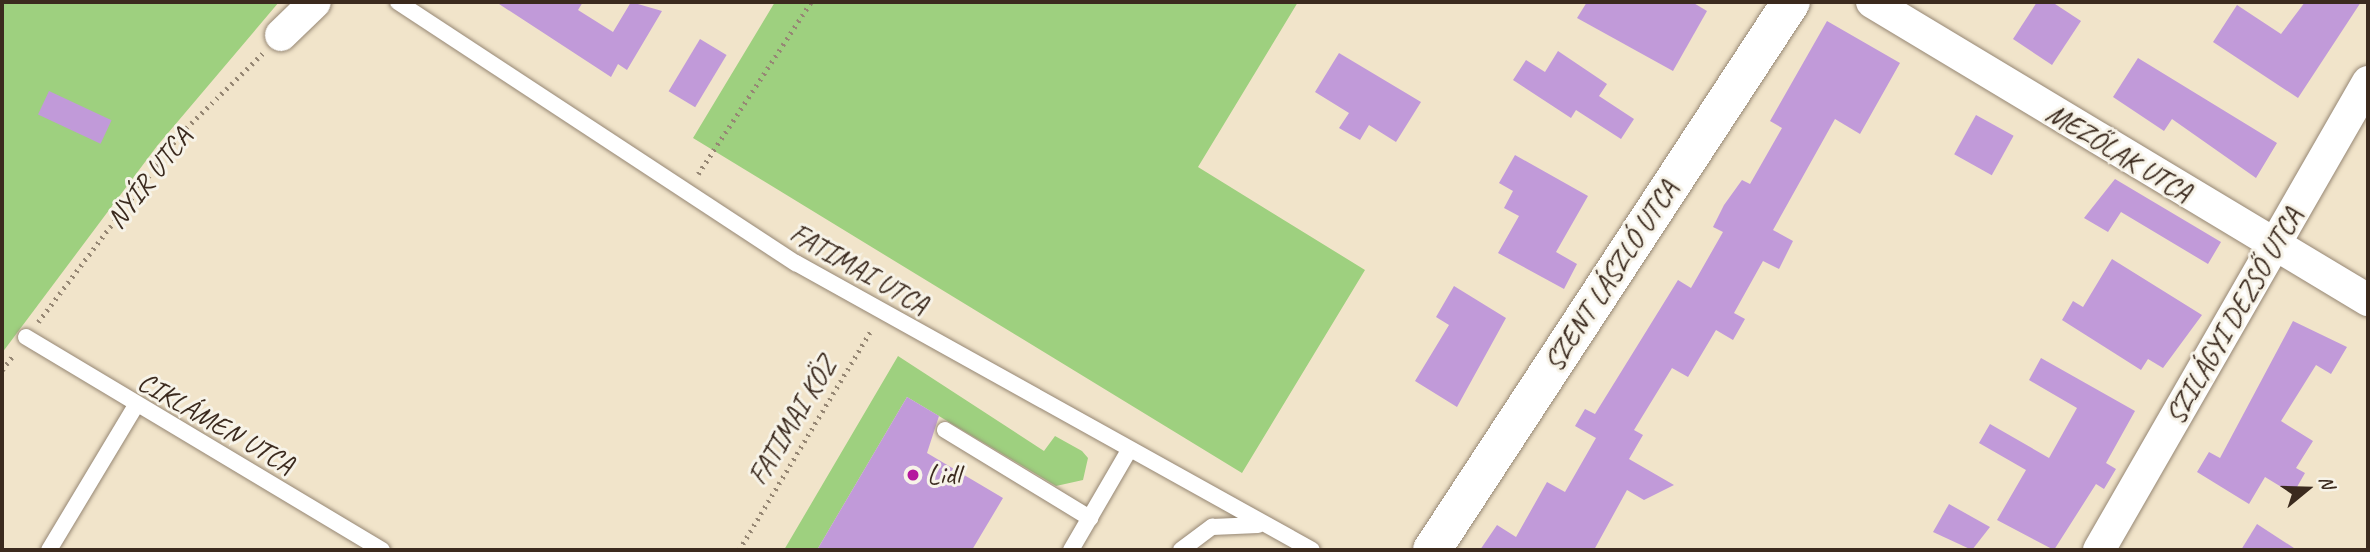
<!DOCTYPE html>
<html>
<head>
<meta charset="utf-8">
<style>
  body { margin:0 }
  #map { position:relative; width:2370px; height:552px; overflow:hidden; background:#f1e4ca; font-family:Caveat,sans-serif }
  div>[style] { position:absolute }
  .green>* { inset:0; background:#9ed07f }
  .building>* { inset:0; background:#c19ad9; transform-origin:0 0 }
  .path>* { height:4.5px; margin-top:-2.25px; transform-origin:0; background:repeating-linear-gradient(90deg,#968774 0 2px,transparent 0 7px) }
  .roads { filter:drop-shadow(0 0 2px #968774) drop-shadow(0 0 2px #968774) }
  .service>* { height:16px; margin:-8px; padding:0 8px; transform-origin:8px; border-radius:8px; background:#fff }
  .minor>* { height:32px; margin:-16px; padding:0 16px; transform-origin:16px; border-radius:16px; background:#fff }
  .tertiary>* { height:38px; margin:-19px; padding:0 19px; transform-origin:19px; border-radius:19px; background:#fff }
  .dots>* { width:19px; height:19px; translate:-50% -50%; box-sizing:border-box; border:4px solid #f7f3e8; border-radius:50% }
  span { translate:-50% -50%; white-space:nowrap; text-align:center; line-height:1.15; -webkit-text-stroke:6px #f7f3e8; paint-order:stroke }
  .street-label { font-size:28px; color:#3b2a1e }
  .poi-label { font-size:28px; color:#3b2a1e }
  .left { translate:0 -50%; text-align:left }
  .frame { position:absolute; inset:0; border:4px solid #3b2a1e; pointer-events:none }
  .north { position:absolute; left:2272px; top:454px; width:70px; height:70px; -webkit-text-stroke:5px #f7f3e8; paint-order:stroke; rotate:71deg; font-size:19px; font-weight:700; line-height:28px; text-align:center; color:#3b2a1e }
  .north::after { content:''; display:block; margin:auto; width:24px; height:32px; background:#3b2a1e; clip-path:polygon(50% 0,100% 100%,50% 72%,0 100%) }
</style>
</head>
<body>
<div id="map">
  <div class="green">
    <i style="clip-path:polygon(2px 2px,279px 2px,157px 146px,2px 353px)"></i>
    <i style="clip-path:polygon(775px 2px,1298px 2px,1198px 167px,1365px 270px,1242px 473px,693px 138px)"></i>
    <i style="clip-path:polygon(898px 356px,1044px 451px,1055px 436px,1082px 451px,1088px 458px,1083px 480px,1056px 486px,907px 397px,817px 550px,784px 550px)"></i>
  </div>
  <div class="building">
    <i style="clip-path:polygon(496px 2px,583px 2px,578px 10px,613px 32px,631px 2px,662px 11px,627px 70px,618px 64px,611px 77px)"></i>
    <i style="clip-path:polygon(1587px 2px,1692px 2px,1707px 11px,1673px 71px,1577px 18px)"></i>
    <i style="clip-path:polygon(2037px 2px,2052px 2px,2081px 21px,2052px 65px,2013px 39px)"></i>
    <i style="clip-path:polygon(2305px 2px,2361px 2px,2298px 98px,2213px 42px,2237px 5px,2281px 34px)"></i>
    <i style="clip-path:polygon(1827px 21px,1900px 63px,1860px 134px,1835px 119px,1773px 230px,1793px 241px,1779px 269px,1763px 261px,1734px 313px,1745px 319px,1733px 340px,1716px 330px,1688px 377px,1672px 368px,1634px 430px,1643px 435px,1629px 459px,1674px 485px,1644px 500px,1627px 490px,1594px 550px,1480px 550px,1497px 525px,1516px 537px,1547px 482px,1565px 492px,1596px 438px,1575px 426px,1585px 409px,1595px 414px,1678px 280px,1691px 288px,1723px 232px,1713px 227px,1724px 205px,1742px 180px,1750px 184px,1782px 128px,1770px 121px)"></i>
    <i style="left:700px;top:39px;width:31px;height:61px;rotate:31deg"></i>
    <i style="clip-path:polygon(1558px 51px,1607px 84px,1599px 96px,1634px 119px,1621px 139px,1576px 110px,1571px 118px,1513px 80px,1526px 60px,1545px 72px)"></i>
    <i style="clip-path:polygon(1339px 53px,1421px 102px,1396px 142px,1369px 125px,1360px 140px,1339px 128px,1349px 113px,1315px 92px)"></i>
    <i style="clip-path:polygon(2138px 58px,2277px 143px,2256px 178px,2172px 119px,2164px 131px,2113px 97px)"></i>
    <i style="left:49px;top:91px;width:69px;height:26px;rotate:25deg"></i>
    <i style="left:1976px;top:115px;width:43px;height:45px;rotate:29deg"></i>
    <i style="clip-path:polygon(1515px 155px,1588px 196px,1556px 252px,1577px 264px,1564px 289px,1498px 253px,1519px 216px,1504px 208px,1513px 191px,1499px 183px)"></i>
    <i style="clip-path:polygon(2115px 179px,2221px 242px,2208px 264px,2121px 212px,2108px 232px,2084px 218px)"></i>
    <i style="clip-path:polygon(2112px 259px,2202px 315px,2163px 368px,2148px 359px,2141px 370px,2062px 320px,2073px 301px,2083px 307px)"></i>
    <i style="clip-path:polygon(1454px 286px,1506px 318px,1457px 407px,1415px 381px,1449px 325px,1436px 317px)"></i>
    <i style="clip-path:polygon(2293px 321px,2347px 347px,2331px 374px,2316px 365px,2281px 421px,2313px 441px,2296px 468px,2305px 473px,2293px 494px,2265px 477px,2249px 504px,2197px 472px,2209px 452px,2220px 458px)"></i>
    <i style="clip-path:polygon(2041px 358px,2135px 411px,2106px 463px,2116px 469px,2104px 489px,2096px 484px,2054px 550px,1997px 520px,2026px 470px,1979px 443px,1990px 424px,2049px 458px,2077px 408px,2029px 380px)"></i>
    <i style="clip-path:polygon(907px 397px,939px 416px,927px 453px,1003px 498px,972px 550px,817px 550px)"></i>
    <i style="clip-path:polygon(1949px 504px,1990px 527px,1972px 550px,1933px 532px)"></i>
    <i style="clip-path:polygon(2257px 524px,2297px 550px,2241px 550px)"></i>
  </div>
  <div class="path">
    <i style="left:698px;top:174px;width:206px;rotate:-56.7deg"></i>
    <i style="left:38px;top:322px;width:237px;rotate:-52.9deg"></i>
    <i style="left:181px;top:133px;width:115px;rotate:-44.3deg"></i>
    <i style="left:2px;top:370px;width:20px;rotate:-53deg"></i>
    <i style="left:739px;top:550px;width:258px;rotate:-59deg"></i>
  </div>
  <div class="roads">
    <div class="service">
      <i style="left:398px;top:2px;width:476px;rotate:33.3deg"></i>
      <i style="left:796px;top:263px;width:590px;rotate:29.08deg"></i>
      <i style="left:26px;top:337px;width:415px;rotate:30.9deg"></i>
      <i style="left:945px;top:430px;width:170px;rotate:31.3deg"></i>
      <i style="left:49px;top:550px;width:167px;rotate:-59deg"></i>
      <i style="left:1071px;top:550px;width:113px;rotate:-59.8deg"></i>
      <i style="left:1181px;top:550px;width:39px;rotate:-37deg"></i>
      <i style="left:1212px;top:527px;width:46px;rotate:-2.5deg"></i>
    </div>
    <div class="minor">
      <i style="left:1872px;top:2px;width:579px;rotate:31deg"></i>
      <i style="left:281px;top:35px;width:47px;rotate:-44.1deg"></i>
      <i style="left:2099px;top:550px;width:540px;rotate:-60.11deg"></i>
    </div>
    <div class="tertiary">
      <i style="left:1432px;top:550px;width:655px;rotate:-56.77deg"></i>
    </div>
  </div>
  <div class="dots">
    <i style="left:913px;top:475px;background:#b5179e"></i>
  </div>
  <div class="street-label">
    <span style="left:2119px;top:153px;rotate:31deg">MEZŐLAK UTCA</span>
    <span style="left:149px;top:178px;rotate:-52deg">NYÍR UTCA</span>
    <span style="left:859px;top:269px;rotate:30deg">FATIMAI UTCA</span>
    <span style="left:1611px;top:276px;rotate:-57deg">SZENT LÁSZLÓ UTCA</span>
    <span style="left:2234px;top:316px;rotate:-60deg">SZILÁGYI DEZSŐ UTCA</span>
    <span style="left:792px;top:421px;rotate:-59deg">FATIMAI KÖZ</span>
    <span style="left:216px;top:423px;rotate:30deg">CIKLÁMEN UTCA</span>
  </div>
  <div class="poi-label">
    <span class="left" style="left:927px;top:475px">Lidl</span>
  </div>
  <div class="frame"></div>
  <div class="north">N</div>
</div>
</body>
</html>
